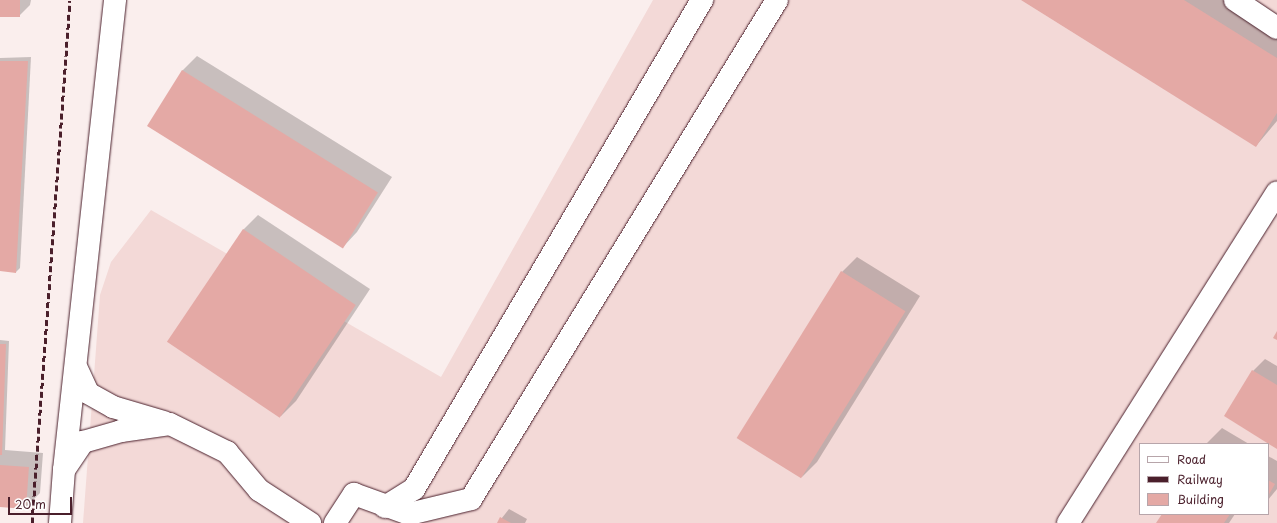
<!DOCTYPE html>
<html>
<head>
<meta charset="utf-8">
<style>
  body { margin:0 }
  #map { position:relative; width:1277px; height:523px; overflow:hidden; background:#faeeed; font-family:"Playpen Sans",sans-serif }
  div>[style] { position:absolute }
  .built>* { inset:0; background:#f3d9d7 }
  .shadow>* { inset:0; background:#0003 }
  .building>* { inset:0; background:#e4a9a5; transform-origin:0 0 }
  .roads { filter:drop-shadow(0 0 1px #4a1f2b) drop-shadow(0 0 1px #4a1f2b) }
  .minor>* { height:22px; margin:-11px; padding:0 11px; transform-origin:11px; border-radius:11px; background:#fff }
  .rail>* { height:3px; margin-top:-1.5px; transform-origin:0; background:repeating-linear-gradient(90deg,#4a1f2b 0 6px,transparent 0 9px) }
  span { translate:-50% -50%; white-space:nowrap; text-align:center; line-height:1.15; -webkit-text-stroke:3.5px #fff; paint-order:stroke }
  .legend { position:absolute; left:1139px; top:443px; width:130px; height:72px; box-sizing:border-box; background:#fff; border:1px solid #b7a5aa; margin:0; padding:5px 7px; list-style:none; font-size:12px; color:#4a1f2b }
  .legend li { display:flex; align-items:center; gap:8px; height:20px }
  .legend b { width:20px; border:1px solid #b7a5aa }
  .scale { position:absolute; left:8px; top:497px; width:64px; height:18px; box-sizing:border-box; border:2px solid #4a1f2b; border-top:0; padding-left:5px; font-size:12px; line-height:14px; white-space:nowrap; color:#4a1f2b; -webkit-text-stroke:3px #fff; paint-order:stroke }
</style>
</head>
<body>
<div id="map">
  <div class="built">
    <i style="clip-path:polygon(evenodd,653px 0,1277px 0,1277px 523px,83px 523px,100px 295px,111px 262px,151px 210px,441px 377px,653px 0,1140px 444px,1268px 444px,1268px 514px,1140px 514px,1140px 444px)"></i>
  </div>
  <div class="shadow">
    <i style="clip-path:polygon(0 0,31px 0,30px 5px,18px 17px,0 16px)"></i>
    <i style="clip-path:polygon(1022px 0,1223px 0,1277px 34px,1277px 121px,1256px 146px)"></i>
    <i style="clip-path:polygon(197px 56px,392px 177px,357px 232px,343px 247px,182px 71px)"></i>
    <i style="clip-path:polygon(31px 57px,20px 268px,16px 272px,0 270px,0 58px)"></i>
    <i style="clip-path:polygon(258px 215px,370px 289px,296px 401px,281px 416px,243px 230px)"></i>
    <i style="clip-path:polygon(857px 257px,920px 296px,817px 462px,802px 477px,842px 272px)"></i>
    <i style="clip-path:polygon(0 340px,9px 341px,5px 450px,43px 453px,40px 493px,25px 508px,0 506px)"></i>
    <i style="clip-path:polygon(1265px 359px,1277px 366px,1277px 448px,1253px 371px)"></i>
    <i style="clip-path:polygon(1222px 428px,1249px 444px,1206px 444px)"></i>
    <i style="clip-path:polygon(1268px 456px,1277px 461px,1277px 489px,1268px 500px)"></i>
    <i style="clip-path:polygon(509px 509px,527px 519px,525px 523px,498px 523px)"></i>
    <i style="clip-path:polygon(1163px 514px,1235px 514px,1229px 523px,1158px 523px)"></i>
  </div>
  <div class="building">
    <i style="left:0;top:0;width:20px;height:17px"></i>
    <i style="clip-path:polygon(1021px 0,1184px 0,1277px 58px,1277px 113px,1256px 147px)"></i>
    <i style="clip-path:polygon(0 61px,28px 61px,16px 273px,0 271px)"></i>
    <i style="left:182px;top:70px;width:231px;height:66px;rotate:32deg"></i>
    <i style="left:243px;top:229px;width:136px;height:136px;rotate:34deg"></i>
    <i style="left:841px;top:271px;width:76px;height:197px;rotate:32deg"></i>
    <i style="clip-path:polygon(1277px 331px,1277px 340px,1273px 338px)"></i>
    <i style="clip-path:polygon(0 344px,6px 344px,2px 455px,0 455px)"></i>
    <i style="clip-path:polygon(1252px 370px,1277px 385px,1277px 449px,1224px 416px)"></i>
    <i style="left:0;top:465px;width:29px;height:42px;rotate:4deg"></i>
    <i style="clip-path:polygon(1268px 480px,1275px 484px,1268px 496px)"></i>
    <i style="clip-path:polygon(1162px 514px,1230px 514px,1224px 523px,1156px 523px)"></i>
    <i style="clip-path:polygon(500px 517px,511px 523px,497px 523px)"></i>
  </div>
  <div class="roads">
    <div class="minor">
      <i style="left:1235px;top:0;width:50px;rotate:33.7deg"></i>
      <i style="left:77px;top:369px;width:26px;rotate:65deg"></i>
      <i style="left:88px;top:393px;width:29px;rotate:29deg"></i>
      <i style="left:113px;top:407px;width:53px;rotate:16.4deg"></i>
      <i style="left:64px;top:470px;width:473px;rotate:-83.8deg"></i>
      <i style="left:385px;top:507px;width:34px;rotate:-32deg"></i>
      <i style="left:414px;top:489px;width:568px;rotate:-59.5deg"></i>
      <i style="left:60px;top:523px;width:53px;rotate:-85.7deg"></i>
      <i style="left:64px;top:470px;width:34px;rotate:-56deg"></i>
      <i style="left:83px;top:442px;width:40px;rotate:-16deg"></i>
      <i style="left:121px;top:431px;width:49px;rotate:-8.1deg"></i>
      <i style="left:170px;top:424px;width:64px;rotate:26.2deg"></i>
      <i style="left:227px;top:452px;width:50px;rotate:49.9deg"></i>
      <i style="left:259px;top:490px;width:61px;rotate:32.9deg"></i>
      <i style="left:335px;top:523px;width:35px;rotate:-57deg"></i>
      <i style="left:354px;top:494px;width:59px;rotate:20deg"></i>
      <i style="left:409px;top:514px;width:64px;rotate:-13.6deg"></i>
      <i style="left:471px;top:499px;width:585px;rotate:-58.48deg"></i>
      <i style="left:1068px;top:523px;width:391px;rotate:-57.7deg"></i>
    </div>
  </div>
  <div class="rail">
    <i style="left:32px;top:523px;width:524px;rotate:-85.84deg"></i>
  </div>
  <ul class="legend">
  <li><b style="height:5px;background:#fff"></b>Road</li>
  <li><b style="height:5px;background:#4a1f2b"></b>Railway</li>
  <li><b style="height:11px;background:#e4a9a5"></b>Building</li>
  </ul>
  <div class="scale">20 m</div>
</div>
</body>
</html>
